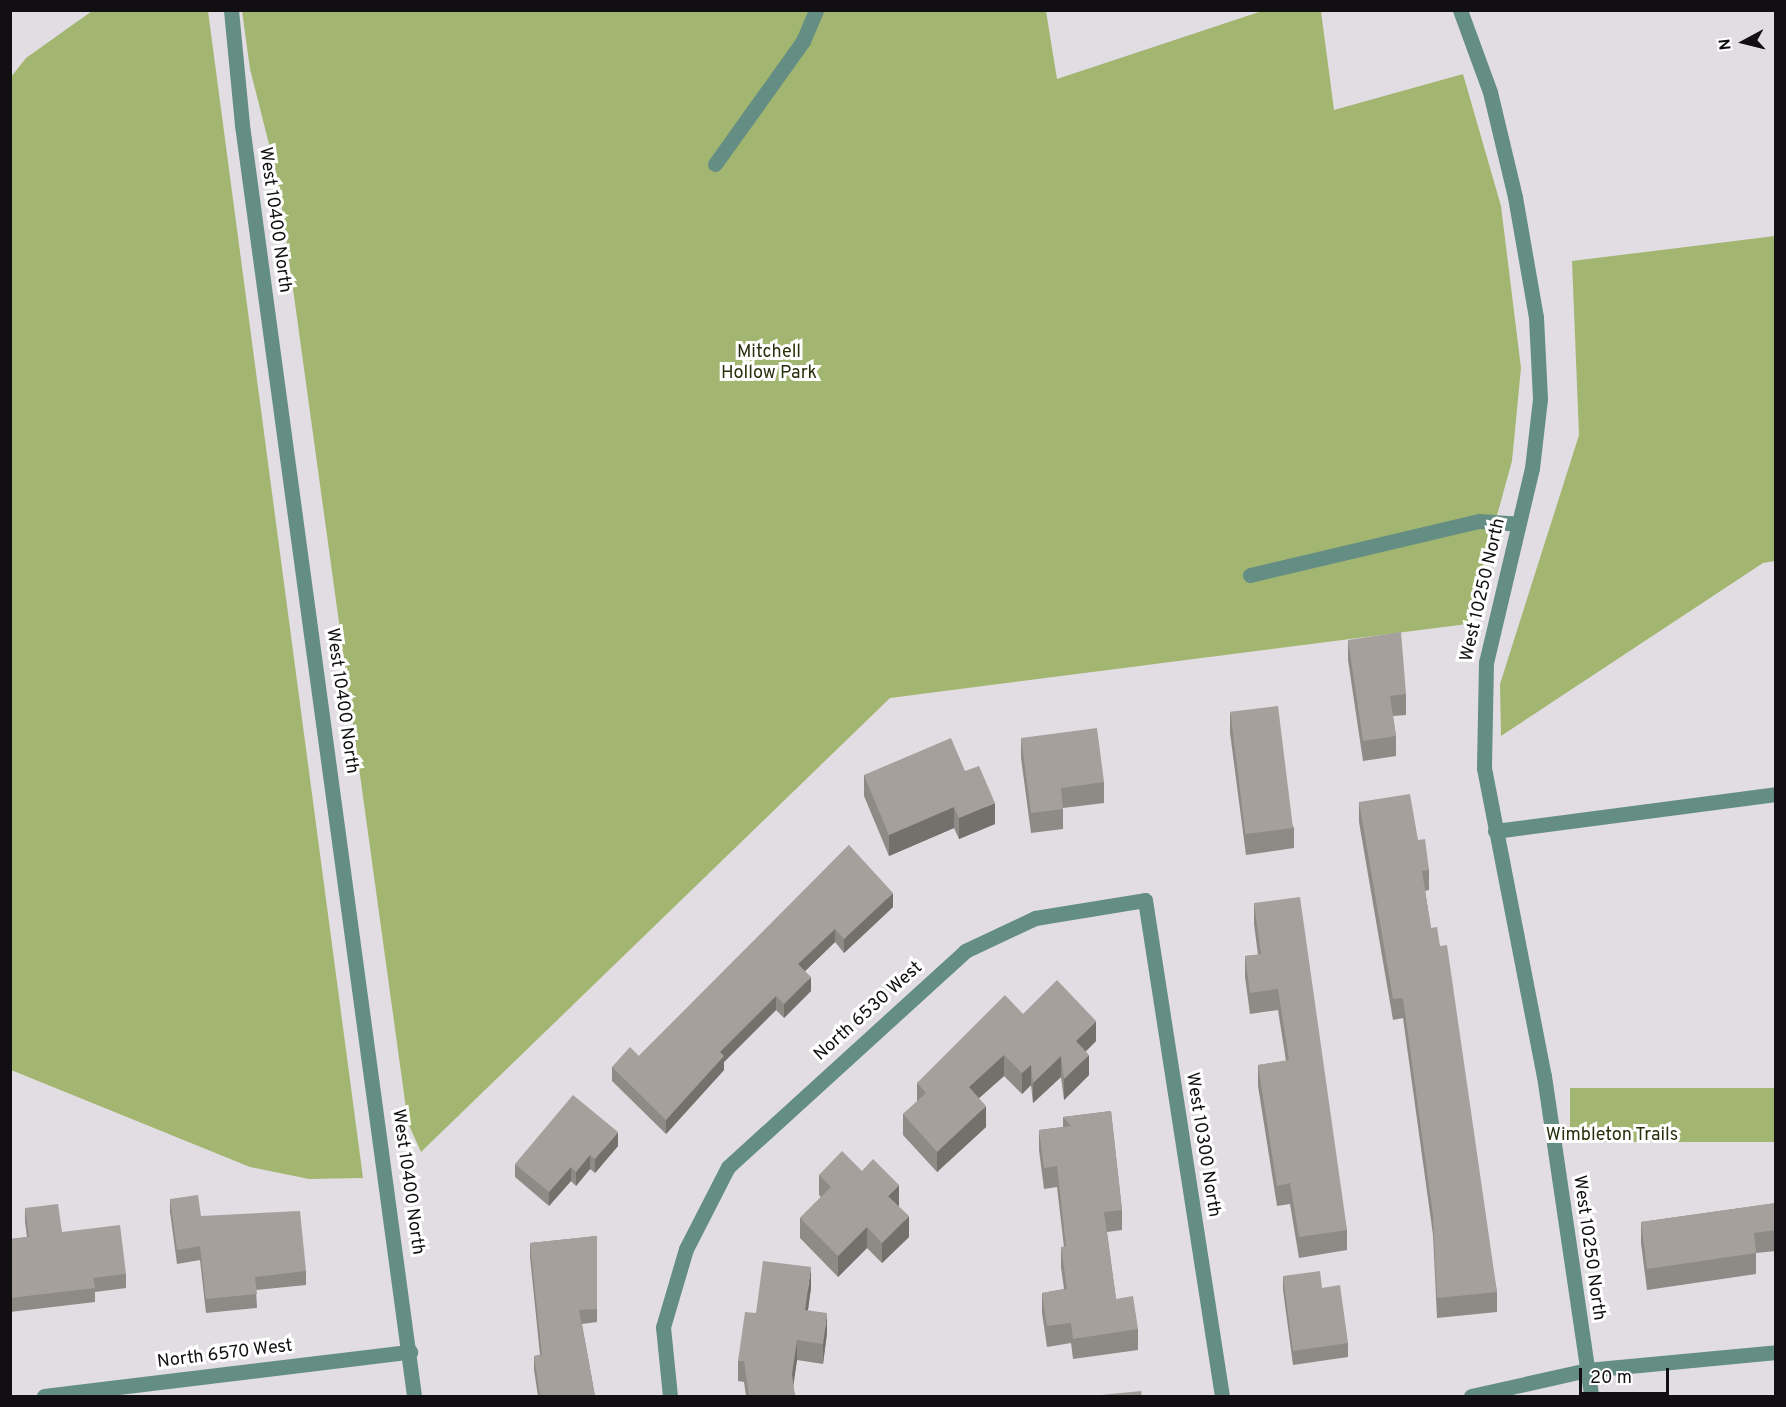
<!DOCTYPE html>
<html>
<head>
<meta charset="utf-8">
<style>
  body { margin:0 }
  #map { position:relative; width:1786px; height:1407px; overflow:hidden; background:#e2dde3; font-family:Overpass,sans-serif }
  div>[style] { position:absolute }
  .green>* { inset:0; background:#a3b671; transform-origin:0 0 }
  .minor>* { height:15px; margin:-7.5px; padding:0 7.5px; transform-origin:7.5px; border-radius:7.5px; background:#648e83 }
  .wall>* { inset:0; background:#8e8a85 }
  .shaded-wall>* { inset:0; background:#74706c }
  .building>* { inset:0; background:#a5a09b; transform-origin:0 0 }
  span { translate:-50% -50%; white-space:nowrap; text-align:center; line-height:1.15; -webkit-text-stroke:6px #fff; paint-order:stroke }
  .street-label { font-size:18px; color:#110f11 }
  .park-label { font-size:18px; color:#27300c }
  .frame { position:absolute; inset:0; border:12px solid #110f11; pointer-events:none }
  .north { position:absolute; left:1714px; top:12px; width:60px; height:60px; -webkit-text-stroke:4px #fff; paint-order:stroke; rotate:263deg; font-size:16px; font-weight:700; line-height:24px; text-align:center; color:#110f11 }
  .north::after { content:''; display:block; margin:auto; width:21px; height:27px; background:#110f11; clip-path:polygon(50% 0,100% 100%,50% 72%,0 100%) }
  .scale { position:absolute; left:1579px; top:1368px; width:90px; height:27px; box-sizing:border-box; border:3px solid #110f11; border-top:0; padding-left:8px; font-size:18px; line-height:21px; white-space:nowrap; color:#110f11; -webkit-text-stroke:4px #fff; paint-order:stroke }
</style>
</head>
<body>
<div id="map">
  <div class="green">
    <i style="clip-path:polygon(92px 11px,208px 11px,363px 1178px,309px 1179px,250px 1167px,11px 1070px,11px 77px,26px 58px)"></i>
    <i style="clip-path:polygon(242px 11px,1046px 11px,1057px 79px,1262px 11px,1321px 11px,1334px 110px,1463px 74px,1501px 206px,1521px 368px,1512px 461px,1467px 624px,890px 698px,421px 1152px,408px 1123px,278px 180px,250px 69px)"></i>
    <i style="clip-path:polygon(1775px 236px,1775px 561px,1763px 563px,1501px 736px,1500px 684px,1579px 435px,1572px 261px)"></i>
    <i style="left:1775px;top:1088px;width:54px;height:205px;rotate:90deg"></i>
  </div>
  <div class="minor">
    <i style="left:231px;top:10px;width:116px;rotate:84.5deg"></i>
    <i style="left:242px;top:125px;width:1283px;rotate:82.29deg"></i>
    <i style="left:1460px;top:10px;width:87px;rotate:69.9deg"></i>
    <i style="left:1490px;top:92px;width:108px;rotate:76.6deg"></i>
    <i style="left:1515px;top:197px;width:122px;rotate:80.1deg"></i>
    <i style="left:1536px;top:317px;width:82px;rotate:87.2deg"></i>
    <i style="left:1540px;top:399px;width:69px;rotate:96.6deg"></i>
    <i style="left:1532px;top:468px;width:199px;rotate:103.3deg"></i>
    <i style="left:1486px;top:662px;width:106px;rotate:91.1deg"></i>
    <i style="left:1484px;top:768px;width:314px;rotate:79deg"></i>
    <i style="left:1544px;top:1076px;width:323px;rotate:81.6deg"></i>
    <i style="left:715px;top:164px;width:151px;rotate:-54.4deg"></i>
    <i style="left:803px;top:41px;width:34px;rotate:-67deg"></i>
    <i style="left:1250px;top:575px;width:235px;rotate:-13.3deg"></i>
    <i style="left:1479px;top:521px;width:39px;rotate:4deg"></i>
    <i style="left:1495px;top:831px;width:283px;rotate:-7.5deg"></i>
    <i style="left:44px;top:1396px;width:369px;rotate:-6.9deg"></i>
    <i style="left:670px;top:1396px;width:69px;rotate:-95.8deg"></i>
    <i style="left:663px;top:1327px;width:81px;rotate:-73.6deg"></i>
    <i style="left:686px;top:1249px;width:92px;rotate:-62.9deg"></i>
    <i style="left:728px;top:1167px;width:321px;rotate:-42.3deg"></i>
    <i style="left:965px;top:951px;width:77px;rotate:-25.2deg"></i>
    <i style="left:1035px;top:918px;width:111px;rotate:-9.3deg"></i>
    <i style="left:1145px;top:900px;width:502px;rotate:81.18deg"></i>
    <i style="left:1471px;top:1396px;width:119px;rotate:-12.6deg"></i>
    <i style="left:1587px;top:1370px;width:190px;rotate:-5.4deg"></i>
  </div>
  <div class="wall">
    <i style="clip-path:polygon(1348px 640px,1406px 694px,1406px 715px,1393px 716px,1396px 736px,1396px 756px,1363px 761px,1348px 660px)"></i>
    <i style="clip-path:polygon(1230px 712px,1294px 828px,1294px 848px,1246px 855px,1230px 733px)"></i>
    <i style="clip-path:polygon(1021px 738px,1104px 782px,1104px 803px,1063px 808px,1063px 829px,1031px 833px,1021px 758px)"></i>
    <i style="clip-path:polygon(965px 771px,995px 824px,959px 839px,954px 828px,889px 856px,864px 796px,864px 775px)"></i>
    <i style="clip-path:polygon(1359px 802px,1418px 840px,1429px 870px,1429px 890px,1425px 891px,1431px 928px,1497px 1292px,1497px 1312px,1437px 1318px,1433px 1235px,1403px 1018px,1393px 1020px,1359px 822px)"></i>
    <i style="clip-path:polygon(849px 845px,893px 907px,844px 953px,835px 942px,805px 971px,811px 991px,784px 1018px,776px 1010px,724px 1062px,724px 1070px,666px 1134px,612px 1081px,612px 1067px,639px 1056px)"></i>
    <i style="clip-path:polygon(1254px 903px,1347px 1230px,1347px 1250px,1299px 1258px,1290px 1204px,1277px 1206px,1258px 1086px,1258px 1065px,1286px 1061px,1278px 1010px,1250px 1014px,1245px 977px,1245px 956px,1258px 955px,1254px 924px)"></i>
    <i style="clip-path:polygon(1023px 1014px,1096px 1041px,1086px 1051px,1089px 1075px,1064px 1100px,1061px 1077px,1033px 1103px,1031px 1085px,1022px 1094px,1004px 1076px,979px 1098px,986px 1127px,937px 1172px,903px 1135px,903px 1114px,917px 1102px,917px 1083px)"></i>
    <i style="clip-path:polygon(1111px 1111px,1122px 1210px,1122px 1230px,1107px 1232px,1116px 1299px,1138px 1329px,1138px 1350px,1073px 1359px,1071px 1343px,1047px 1347px,1042px 1313px,1042px 1293px,1064px 1289px,1061px 1267px,1061px 1247px,1064px 1247px,1057px 1187px,1044px 1189px,1039px 1150px,1039px 1130px,1063px 1127px,1063px 1117px)"></i>
    <i style="clip-path:polygon(618px 1146px,595px 1173px,590px 1169px,576px 1186px,571px 1181px,549px 1206px,515px 1177px,515px 1164px)"></i>
    <i style="clip-path:polygon(862px 1171px,899px 1206px,898px 1206px,909px 1237px,882px 1263px,867px 1248px,838px 1277px,800px 1238px,800px 1218px,821px 1197px,819px 1195px,819px 1175px)"></i>
    <i style="clip-path:polygon(170px 1199px,201px 1216px,306px 1271px,306px 1285px,256px 1290px,257px 1308px,206px 1313px,200px 1260px,177px 1264px,170px 1212px)"></i>
    <i style="clip-path:polygon(1776px 1203px,1776px 1251px,1756px 1253px,1756px 1274px,1647px 1290px,1641px 1243px,1641px 1222px)"></i>
    <i style="clip-path:polygon(25px 1208px,126px 1274px,126px 1288px,95px 1292px,95px 1302px,10px 1312px,10px 1239px,27px 1237px,25px 1222px)"></i>
    <i style="clip-path:polygon(597px 1236px,597px 1322px,582px 1324px,595px 1396px,538px 1396px,534px 1370px,534px 1356px,540px 1355px,530px 1257px,530px 1243px)"></i>
    <i style="clip-path:polygon(1283px 1276px,1348px 1343px,1348px 1357px,1293px 1365px,1283px 1290px)"></i>
    <i style="clip-path:polygon(811px 1288px,808px 1310px,827px 1333px,823px 1364px,797px 1360px,793px 1385px,795px 1396px,746px 1396px,744px 1382px,738px 1381px,738px 1361px,756px 1313px)"></i>
  </div>
  <div class="shaded-wall">
    <i style="clip-path:polygon(995px 803px,995px 824px,959px 839px,959px 818px)"></i>
    <i style="clip-path:polygon(954px 807px,954px 828px,889px 856px,889px 835px)"></i>
    <i style="clip-path:polygon(893px 893px,893px 907px,844px 953px,844px 939px)"></i>
    <i style="clip-path:polygon(835px 929px,835px 942px,798px 978px,798px 964px)"></i>
    <i style="clip-path:polygon(811px 977px,811px 991px,784px 1018px,784px 1004px)"></i>
    <i style="clip-path:polygon(776px 996px,776px 1010px,724px 1062px,724px 1070px,666px 1134px,666px 1120px,720px 1052px)"></i>
    <i style="clip-path:polygon(1096px 1021px,1096px 1041px,1076px 1061px,1076px 1041px)"></i>
    <i style="clip-path:polygon(1004px 1055px,1004px 1076px,969px 1107px,969px 1087px)"></i>
    <i style="clip-path:polygon(1089px 1055px,1089px 1075px,1064px 1100px,1064px 1079px)"></i>
    <i style="clip-path:polygon(1061px 1056px,1061px 1077px,1033px 1103px,1033px 1083px)"></i>
    <i style="clip-path:polygon(1031px 1065px,1031px 1085px,1022px 1094px,1022px 1073px)"></i>
    <i style="clip-path:polygon(986px 1106px,986px 1127px,937px 1172px,937px 1152px)"></i>
    <i style="clip-path:polygon(618px 1132px,618px 1146px,595px 1173px,595px 1159px)"></i>
    <i style="clip-path:polygon(590px 1155px,590px 1169px,576px 1186px,576px 1172px)"></i>
    <i style="clip-path:polygon(571px 1167px,571px 1181px,549px 1206px,549px 1192px)"></i>
    <i style="clip-path:polygon(899px 1185px,899px 1206px,888px 1217px,888px 1196px)"></i>
    <i style="clip-path:polygon(909px 1216px,909px 1237px,882px 1263px,882px 1243px)"></i>
    <i style="clip-path:polygon(867px 1227px,867px 1248px,838px 1277px,838px 1256px)"></i>
    <i style="clip-path:polygon(811px 1267px,811px 1288px,805px 1330px,805px 1310px)"></i>
    <i style="clip-path:polygon(827px 1313px,827px 1333px,823px 1364px,823px 1344px)"></i>
    <i style="clip-path:polygon(797px 1340px,797px 1360px,792px 1395px,792px 1374px)"></i>
  </div>
  <div class="building">
    <i style="clip-path:polygon(1401px 632px,1406px 694px,1390px 696px,1396px 736px,1363px 741px,1348px 640px)"></i>
    <i style="left:1278px;top:706px;width:123px;height:48px;rotate:83deg"></i>
    <i style="clip-path:polygon(1097px 728px,1104px 782px,1061px 788px,1063px 809px,1031px 813px,1021px 738px)"></i>
    <i style="clip-path:polygon(951px 738px,965px 771px,979px 766px,995px 803px,959px 818px,954px 807px,889px 835px,864px 775px)"></i>
    <i style="clip-path:polygon(1410px 794px,1418px 840px,1425px 839px,1429px 870px,1422px 871px,1431px 928px,1437px 927px,1440px 946px,1447px 945px,1497px 1292px,1437px 1298px,1433px 1215px,1403px 998px,1393px 999px,1359px 802px)"></i>
    <i style="clip-path:polygon(849px 845px,893px 893px,844px 939px,835px 929px,798px 964px,811px 977px,784px 1004px,776px 996px,720px 1052px,724px 1056px,666px 1120px,612px 1067px,630px 1047px,639px 1056px)"></i>
    <i style="clip-path:polygon(1300px 897px,1347px 1230px,1299px 1237px,1290px 1183px,1277px 1186px,1258px 1065px,1289px 1060px,1278px 989px,1250px 993px,1245px 956px,1261px 954px,1254px 903px)"></i>
    <i style="clip-path:polygon(1057px 980px,1096px 1021px,1076px 1041px,1089px 1055px,1064px 1079px,1061px 1056px,1033px 1083px,1031px 1065px,1022px 1073px,1004px 1055px,969px 1087px,986px 1106px,937px 1152px,903px 1114px,926px 1093px,917px 1083px,1005px 995px,1023px 1014px)"></i>
    <i style="clip-path:polygon(573px 1095px,618px 1132px,595px 1159px,590px 1155px,576px 1172px,571px 1167px,549px 1192px,515px 1164px)"></i>
    <i style="clip-path:polygon(1111px 1111px,1122px 1210px,1104px 1212px,1116px 1299px,1133px 1296px,1138px 1329px,1073px 1339px,1071px 1323px,1047px 1326px,1042px 1293px,1067px 1289px,1061px 1247px,1066px 1246px,1057px 1166px,1044px 1168px,1039px 1130px,1071px 1126px,1063px 1117px)"></i>
    <i style="clip-path:polygon(842px 1151px,862px 1171px,873px 1159px,899px 1185px,888px 1196px,909px 1216px,882px 1243px,867px 1227px,838px 1256px,800px 1218px,831px 1187px,819px 1175px)"></i>
    <i style="clip-path:polygon(198px 1195px,201px 1216px,300px 1211px,306px 1271px,255px 1277px,257px 1294px,206px 1299px,200px 1246px,177px 1250px,170px 1199px)"></i>
    <i style="clip-path:polygon(1776px 1203px,1776px 1230px,1754px 1233px,1756px 1253px,1647px 1269px,1641px 1222px)"></i>
    <i style="clip-path:polygon(58px 1204px,62px 1232px,120px 1225px,126px 1274px,93px 1278px,95px 1288px,10px 1298px,10px 1239px,29px 1237px,25px 1208px)"></i>
    <i style="clip-path:polygon(597px 1236px,597px 1309px,579px 1310px,595px 1396px,540px 1396px,534px 1356px,542px 1355px,530px 1243px)"></i>
    <i style="clip-path:polygon(763px 1261px,811px 1267px,805px 1310px,827px 1313px,823px 1344px,797px 1340px,792px 1374px,795px 1396px,749px 1396px,744px 1361px,738px 1361px,745px 1312px,756px 1313px)"></i>
    <i style="clip-path:polygon(1320px 1271px,1322px 1288px,1340px 1285px,1348px 1343px,1293px 1351px,1283px 1276px)"></i>
    <i style="clip-path:polygon(1141px 1391px,1142px 1396px,1091px 1396px)"></i>
  </div>
  <div class="street-label">
    <span style="left:274px;top:220px;rotate:82deg">West 10400 North</span>
    <span style="left:1484px;top:590px;rotate:-77deg">West 10250 North</span>
    <span style="left:341px;top:701px;rotate:82deg">West 10400 North</span>
    <span style="left:869px;top:1012px;rotate:-42deg">North 6530 West</span>
    <span style="left:1202px;top:1145px;rotate:81deg">West 10300 North</span>
    <span style="left:407px;top:1182px;rotate:82deg">West 10400 North</span>
    <span style="left:1588px;top:1248px;rotate:82deg">West 10250 North</span>
    <span style="left:225px;top:1355px;rotate:-7deg">North 6570 West</span>
  </div>
  <div class="park-label">
    <span style="left:769px;top:364px">Mitchell<br>Hollow Park</span>
    <span style="left:1612px;top:1136px">Wimbleton Trails</span>
  </div>
  <div class="frame"></div>
  <div class="north">N</div>
  <div class="scale">20 m</div>
</div>
</body>
</html>
